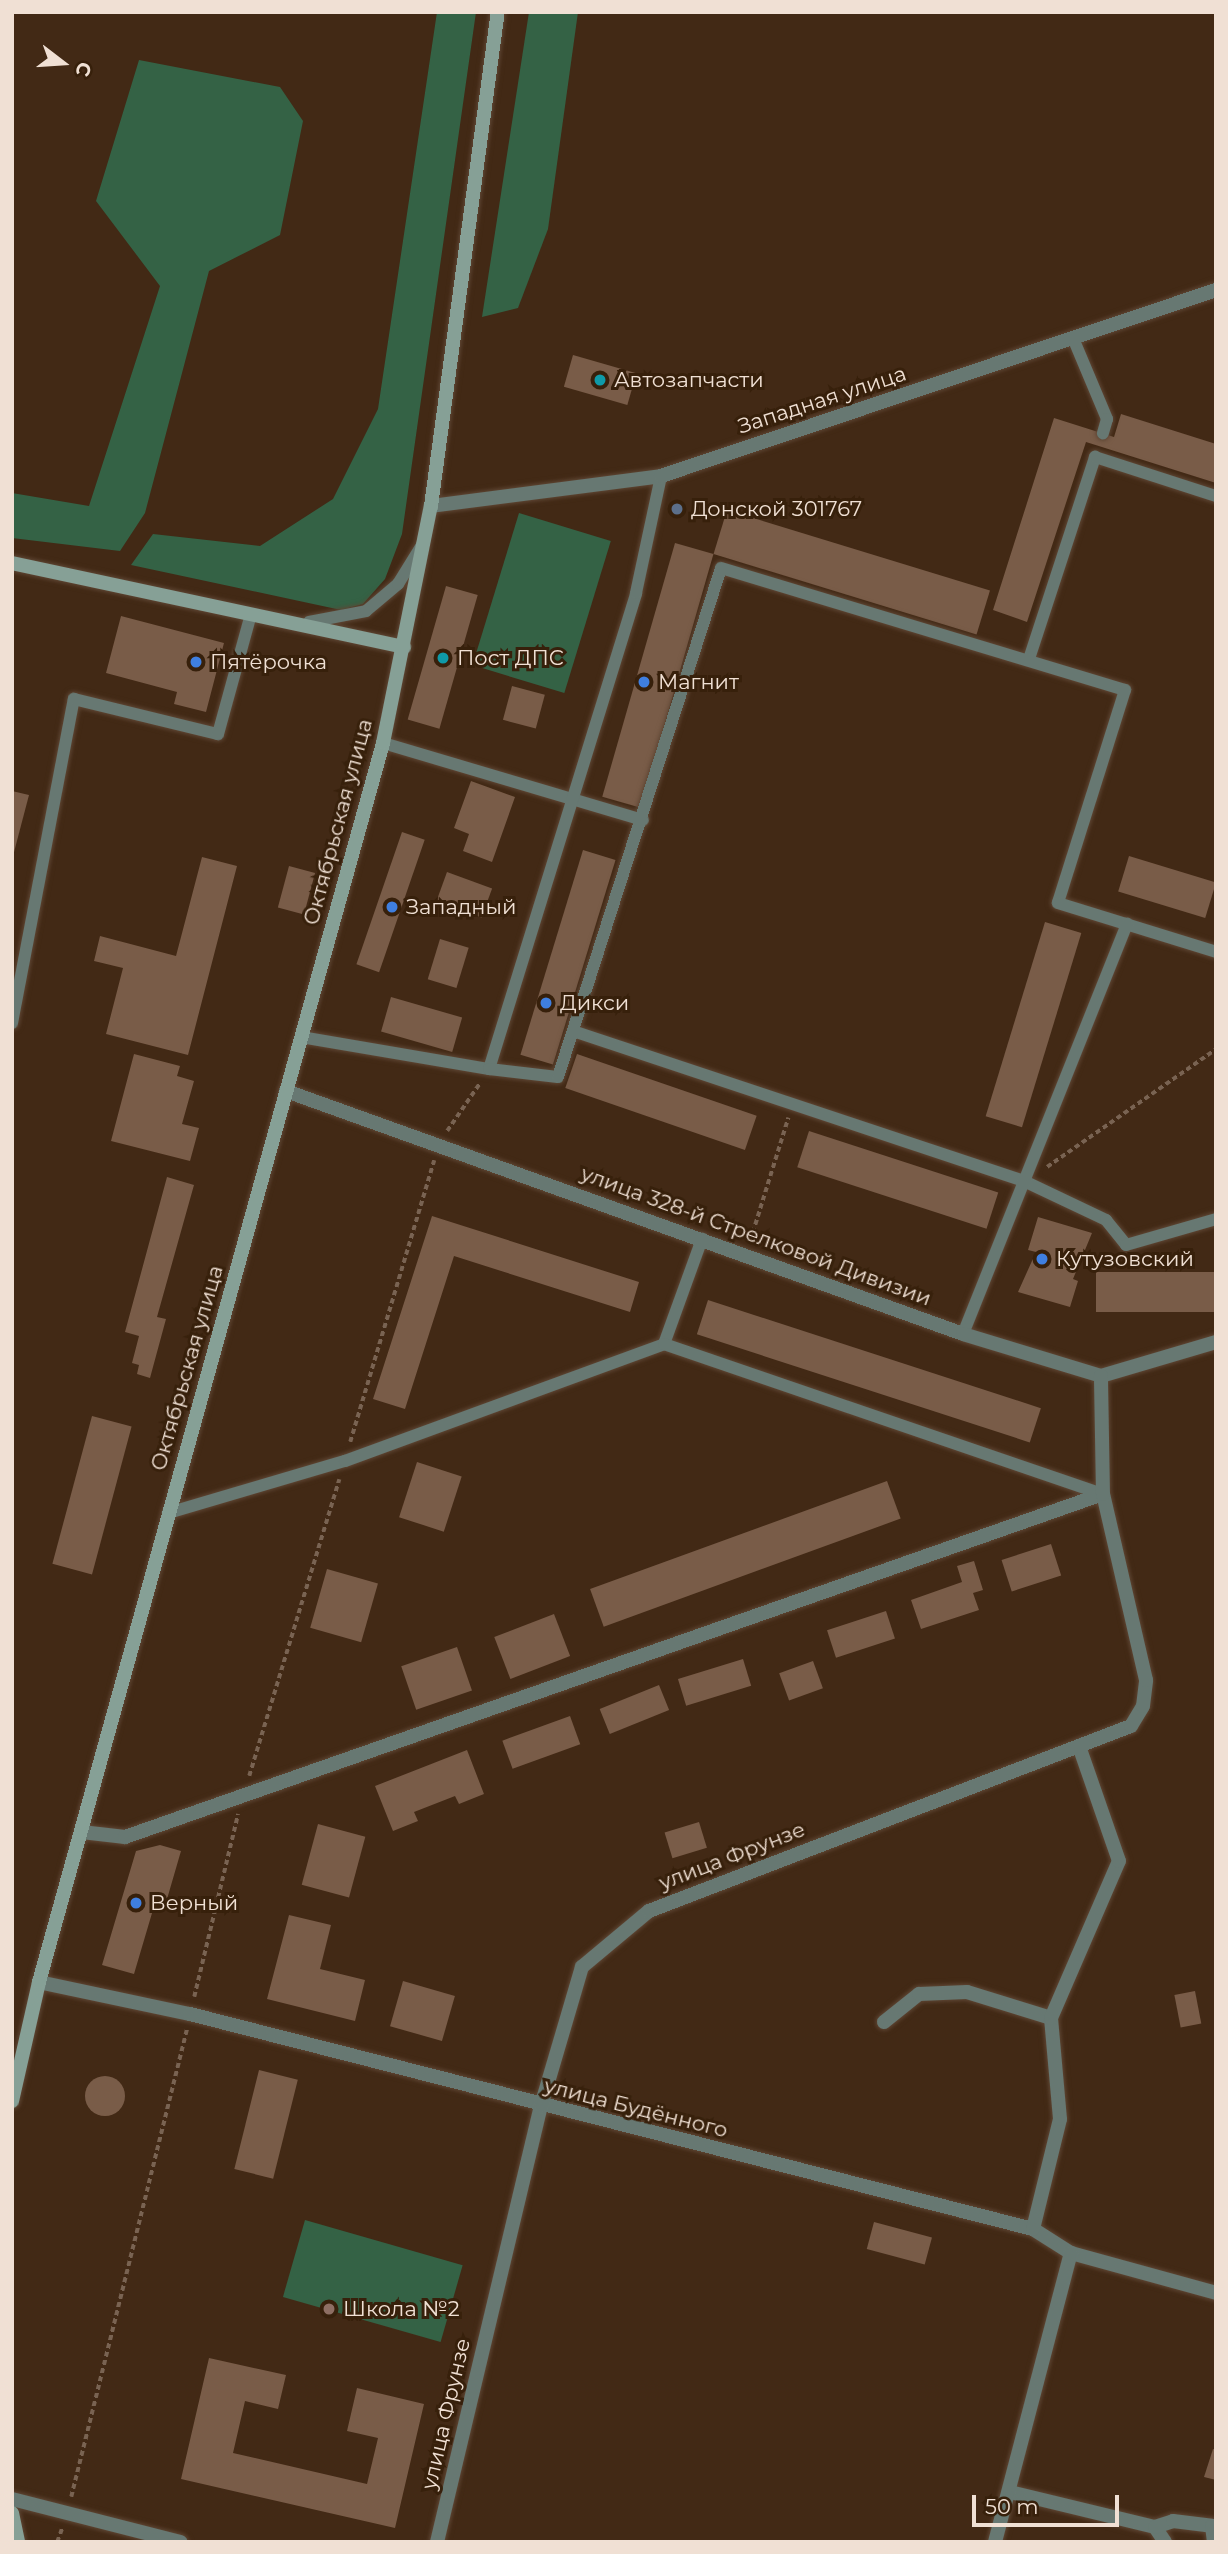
<!DOCTYPE html>
<html>
<head>
<meta charset="utf-8">
<style>
  body { margin:0 }
  #map { position:relative; width:1228px; height:2554px; overflow:hidden; background:#422915; font-family:Montserrat,sans-serif }
  div>[style] { position:absolute }
  .green>* { inset:0; background:#346245; transform-origin:0 0 }
  .building>* { inset:0; background:#795c48; transform-origin:0 0 }
  .round { border-radius:50% }
  .path>* { height:3.5px; margin-top:-1.75px; transform-origin:0; background:repeating-linear-gradient(90deg,#796352 0 5px,transparent 0 8.5px) }
  .roads { filter:drop-shadow(0 0 2px #5e4634) drop-shadow(0 0 2px #5e4634) }
  .lane>* { height:12px; margin:-6px; padding:0 6px; transform-origin:6px; border-radius:6px; background:#677872 }
  .street>* { height:14px; margin:-7px; padding:0 7px; transform-origin:7px; border-radius:7px; background:#677872 }
  .secondary>* { height:14px; margin:-7px; padding:0 7px; transform-origin:7px; border-radius:7px; background:#86a096 }
  .dots>* { width:19px; height:19px; translate:-50% -50%; box-sizing:border-box; border:4px solid #37200b; border-radius:50% }
  span { translate:-50% -50%; white-space:nowrap; text-align:center; line-height:1.15; -webkit-text-stroke:6px #37200b; paint-order:stroke }
  .poi-label { font-size:21px; color:#f0e0d4 }
  .left { translate:0 -50%; text-align:left }
  .street-label { font-size:21px; color:#f0e0d4 }
  .frame { position:absolute; inset:0; border:14px solid #f0e0d4; pointer-events:none }
  .north { position:absolute; left:28px; top:28px; width:70px; height:70px; -webkit-text-stroke:5px #37200b; paint-order:stroke; rotate:107deg; font-size:19px; font-weight:700; line-height:28px; text-align:center; color:#f0e0d4 }
  .north::after { content:''; display:block; margin:auto; width:24px; height:32px; background:#f0e0d4; clip-path:polygon(50% 0,100% 100%,50% 72%,0 100%) }
  .scale { position:absolute; left:972px; top:2495px; width:147px; height:32px; box-sizing:border-box; border:4px solid #f0e0d4; border-top:0; padding-left:9px; font-size:21px; line-height:24px; white-space:nowrap; color:#f0e0d4; -webkit-text-stroke:5px #37200b; paint-order:stroke }
</style>
</head>
<body>
<div id="map">
  <div class="green">
    <i style="clip-path:polygon(437px 12px,476px 12px,402px 534px,385px 579px,363px 604px,341px 610px,131px 565px,153px 534px,260px 546px,333px 499px,378px 409px)"></i>
    <i style="clip-path:polygon(529px 12px,578px 12px,548px 229px,518px 308px,482px 317px)"></i>
    <i style="clip-path:polygon(139px 60px,280px 87px,303px 121px,280px 235px,209px 271px,145px 513px,120px 551px,12px 538px,12px 493px,89px 506px,160px 286px,96px 201px)"></i>
    <i style="left:519px;top:513px;width:96px;height:159px;rotate:17deg"></i>
    <i style="left:305px;top:2220px;width:164px;height:80px;rotate:16deg"></i>
  </div>
  <div class="building">
    <i style="left:573px;top:355px;width:66px;height:33px;rotate:16deg"></i>
    <i style="clip-path:polygon(1121px 414px,1216px 444px,1216px 483px,1086px 442px,1027px 622px,993px 610px,1054px 418px,1114px 437px)"></i>
    <i style="left:727px;top:510px;width:275px;height:46px;rotate:17deg"></i>
    <i style="left:675px;top:543px;width:40px;height:264px;rotate:16deg"></i>
    <i style="left:446px;top:586px;width:33px;height:139px;rotate:16deg"></i>
    <i style="clip-path:polygon(121px 616px,224px 643px,206px 712px,174px 704px,177px 692px,106px 673px)"></i>
    <i style="left:512px;top:686px;width:34px;height:35px;rotate:15deg"></i>
    <i style="clip-path:polygon(471px 781px,515px 797px,492px 862px,463px 851px,469px 834px,454px 828px)"></i>
    <i style="clip-path:polygon(12px 791px,29px 795px,13px 856px,12px 856px)"></i>
    <i style="left:402px;top:832px;width:24px;height:140px;rotate:19deg"></i>
    <i style="left:583px;top:850px;width:34px;height:214px;rotate:17deg"></i>
    <i style="left:1129px;top:856px;width:91px;height:37px;rotate:17deg"></i>
    <i style="clip-path:polygon(202px 857px,237px 866px,188px 1055px,106px 1034px,123px 968px,94px 961px,100px 936px,176px 956px)"></i>
    <i style="left:289px;top:866px;width:27px;height:43px;rotate:15deg"></i>
    <i style="left:447px;top:872px;width:48px;height:31px;rotate:20deg"></i>
    <i style="left:1045px;top:922px;width:38px;height:203px;rotate:17deg"></i>
    <i style="left:440px;top:939px;width:30px;height:42px;rotate:17deg"></i>
    <i style="left:391px;top:997px;width:74px;height:36px;rotate:16deg"></i>
    <i style="clip-path:polygon(134px 1054px,180px 1066px,177px 1076px,194px 1081px,182px 1124px,199px 1128px,190px 1161px,111px 1141px)"></i>
    <i style="left:577px;top:1054px;width:190px;height:36px;rotate:19deg"></i>
    <i style="left:809px;top:1131px;width:199px;height:38px;rotate:18deg"></i>
    <i style="clip-path:polygon(167px 1177px,194px 1185px,157px 1317px,166px 1319px,150px 1378px,137px 1374px,139px 1365px,132px 1363px,139px 1336px,125px 1332px)"></i>
    <i style="clip-path:polygon(432px 1216px,639px 1282px,630px 1312px,454px 1256px,405px 1409px,373px 1399px)"></i>
    <i style="clip-path:polygon(1038px 1217px,1092px 1233px,1073px 1279px,1078px 1281px,1070px 1307px,1018px 1292px,1036px 1252px,1028px 1250px)"></i>
    <i style="left:1216px;top:1272px;width:40px;height:120px;rotate:90deg"></i>
    <i style="left:708px;top:1300px;width:350px;height:36px;rotate:18deg"></i>
    <i style="left:92px;top:1416px;width:41px;height:153px;rotate:15deg"></i>
    <i style="left:417px;top:1462px;width:47px;height:58px;rotate:18deg"></i>
    <i style="left:887px;top:1481px;width:40px;height:316px;rotate:70deg"></i>
    <i style="left:1051px;top:1544px;width:33px;height:52px;rotate:72deg"></i>
    <i style="clip-path:polygon(974px 1561px,983px 1590px,973px 1593px,979px 1610px,921px 1629px,911px 1600px,962px 1582px,957px 1566px)"></i>
    <i style="left:327px;top:1569px;width:53px;height:61px;rotate:16deg"></i>
    <i style="left:886px;top:1611px;width:29px;height:62px;rotate:72deg"></i>
    <i style="left:554px;top:1614px;width:45px;height:64px;rotate:69deg"></i>
    <i style="left:457px;top:1647px;width:46px;height:59px;rotate:71deg"></i>
    <i style="left:743px;top:1659px;width:28px;height:68px;rotate:73deg"></i>
    <i style="left:813px;top:1661px;width:29px;height:36px;rotate:70deg"></i>
    <i style="left:659px;top:1685px;width:27px;height:64px;rotate:68deg"></i>
    <i style="left:570px;top:1716px;width:30px;height:72px;rotate:70deg"></i>
    <i style="clip-path:polygon(467px 1750px,484px 1794px,459px 1804px,455px 1796px,414px 1812px,418px 1821px,393px 1831px,375px 1786px)"></i>
    <i style="left:699px;top:1822px;width:27px;height:36px;rotate:73deg"></i>
    <i style="left:318px;top:1824px;width:49px;height:63px;rotate:15deg"></i>
    <i style="clip-path:polygon(160px 1845px,181px 1851px,165px 1906px,155px 1903px,134px 1974px,102px 1965px,136px 1851px)"></i>
    <i style="clip-path:polygon(289px 1915px,331px 1925px,320px 1969px,365px 1980px,355px 2021px,267px 1999px)"></i>
    <i style="left:403px;top:1981px;width:54px;height:47px;rotate:16deg"></i>
    <i style="left:1195px;top:1991px;width:33px;height:21px;rotate:79deg"></i>
    <i style="left:259px;top:2070px;width:40px;height:102px;rotate:14deg"></i>
    <i class="round" style="left:85px;top:2076px;width:40px;height:40px"></i>
    <i style="left:874px;top:2222px;width:60px;height:28px;rotate:15deg"></i>
    <i style="clip-path:polygon(209px 2358px,286px 2375px,278px 2409px,245px 2401px,233px 2453px,367px 2484px,378px 2438px,347px 2431px,357px 2388px,424px 2404px,395px 2528px,181px 2479px)"></i>
    <i style="clip-path:polygon(1213px 2449px,1216px 2450px,1216px 2480px,1204px 2477px)"></i>
  </div>
  <div class="path">
    <i style="left:447px;top:1131px;width:58px;rotate:-55.5deg"></i>
    <i style="left:1047px;top:1167px;width:206px;rotate:-34.9deg"></i>
    <i style="left:750px;top:1241px;width:129px;rotate:-72.8deg"></i>
    <i style="left:350px;top:1442px;width:294px;rotate:-73.4deg"></i>
    <i style="left:249px;top:1776px;width:310px;rotate:-73.1deg"></i>
    <i style="left:194px;top:1997px;width:188px;rotate:-76.5deg"></i>
    <i style="left:71px;top:2497px;width:482px;rotate:-76.1deg"></i>
    <i style="left:57px;top:2542px;width:15px;rotate:-70deg"></i>
  </div>
  <div class="roads">
    <div class="lane">
      <i style="left:1073px;top:338px;width:88px;rotate:67.2deg"></i>
      <i style="left:1107px;top:419px;width:15px;rotate:106deg"></i>
      <i style="left:309px;top:622px;width:58px;rotate:-10.9deg"></i>
      <i style="left:366px;top:611px;width:42px;rotate:-40.2deg"></i>
      <i style="left:398px;top:584px;width:46px;rotate:-58.4deg"></i>
      <i style="left:1029px;top:659px;width:213px;rotate:-71.9deg"></i>
      <i style="left:1095px;top:457px;width:127px;rotate:17.9deg"></i>
      <i style="left:383px;top:743px;width:271px;rotate:16.5deg"></i>
      <i style="left:12px;top:1023px;width:330px;rotate:-79.2deg"></i>
      <i style="left:74px;top:699px;width:148px;rotate:13.7deg"></i>
      <i style="left:218px;top:734px;width:124px;rotate:-74.6deg"></i>
      <i style="left:576px;top:1032px;width:474px;rotate:18.4deg"></i>
      <i style="left:1026px;top:1182px;width:89px;rotate:25.4deg"></i>
      <i style="left:1106px;top:1220px;width:32px;rotate:51deg"></i>
      <i style="left:1126px;top:1245px;width:94px;rotate:-16.1deg"></i>
      <i style="left:301px;top:1037px;width:191px;rotate:9.7deg"></i>
      <i style="left:489px;top:1069px;width:498px;rotate:-72.8deg"></i>
      <i style="left:636px;top:593px;width:120px;rotate:-77.9deg"></i>
      <i style="left:489px;top:1069px;width:69px;rotate:6.6deg"></i>
      <i style="left:558px;top:1077px;width:534px;rotate:-72.24deg"></i>
      <i style="left:721px;top:568px;width:422px;rotate:16.8deg"></i>
      <i style="left:1125px;top:690px;width:223px;rotate:107.5deg"></i>
      <i style="left:1058px;top:903px;width:165px;rotate:17.2deg"></i>
      <i style="left:963px;top:1334px;width:442px;rotate:-68.2deg"></i>
      <i style="left:664px;top:1344px;width:112px;rotate:-70.1deg"></i>
      <i style="left:168px;top:1513px;width:184px;rotate:-16.4deg"></i>
      <i style="left:345px;top:1461px;width:340px;rotate:-20.1deg"></i>
      <i style="left:664px;top:1344px;width:464px;rotate:18.9deg"></i>
    </div>
    <div class="street">
      <i style="left:431px;top:506px;width:232px;rotate:-7.4deg"></i>
      <i style="left:661px;top:476px;width:585px;rotate:-18.53deg"></i>
      <i style="left:286px;top:1091px;width:719px;rotate:19.74deg"></i>
      <i style="left:963px;top:1334px;width:144px;rotate:16.9deg"></i>
      <i style="left:1101px;top:1376px;width:120px;rotate:-16.5deg"></i>
      <i style="left:82px;top:1832px;width:43px;rotate:6.6deg"></i>
      <i style="left:125px;top:1837px;width:1036px;rotate:-19.33deg"></i>
      <i style="left:39px;top:1982px;width:154px;rotate:12deg"></i>
      <i style="left:190px;top:2014px;width:870px;rotate:14.31deg"></i>
      <i style="left:1033px;top:2229px;width:45px;rotate:32.3deg"></i>
      <i style="left:1071px;top:2253px;width:150px;rotate:15.4deg"></i>
      <i style="left:884px;top:2022px;width:45px;rotate:-38.7deg"></i>
      <i style="left:919px;top:1994px;width:48px;rotate:-2.4deg"></i>
      <i style="left:967px;top:1992px;width:88px;rotate:17.2deg"></i>
      <i style="left:1033px;top:2229px;width:113px;rotate:-76.2deg"></i>
      <i style="left:1060px;top:2119px;width:101px;rotate:-95.1deg"></i>
      <i style="left:1051px;top:2018px;width:171px;rotate:-66.6deg"></i>
      <i style="left:1119px;top:1861px;width:122px;rotate:-109.2deg"></i>
      <i style="left:1010px;top:2492px;width:149px;rotate:13.6deg"></i>
      <i style="left:12px;top:2499px;width:174px;rotate:14.3deg"></i>
      <i style="left:437px;top:2542px;width:448px;rotate:-76.6deg"></i>
      <i style="left:541px;top:2106px;width:145px;rotate:-73.6deg"></i>
      <i style="left:582px;top:1967px;width:87px;rotate:-39.9deg"></i>
      <i style="left:649px;top:1911px;width:516px;rotate:-21deg"></i>
      <i style="left:1131px;top:1726px;width:23px;rotate:-59deg"></i>
      <i style="left:1143px;top:1706px;width:26px;rotate:-83deg"></i>
      <i style="left:1146px;top:1680px;width:191px;rotate:-103deg"></i>
      <i style="left:1103px;top:1494px;width:118px;rotate:-91deg"></i>
      <i style="left:995px;top:2542px;width:299px;rotate:-75.3deg"></i>
      <i style="left:1165px;top:2542px;width:18px;rotate:-124deg"></i>
      <i style="left:1155px;top:2527px;width:19px;rotate:-18deg"></i>
      <i style="left:1173px;top:2521px;width:39px;rotate:7deg"></i>
      <i style="left:1212px;top:2526px;width:16px;rotate:83deg"></i>
    </div>
    <div class="secondary">
      <i style="left:12px;top:563px;width:401px;rotate:12.1deg"></i>
      <i style="left:12px;top:2101px;width:122px;rotate:-77.2deg"></i>
      <i style="left:39px;top:1982px;width:1286px;rotate:-74.48deg"></i>
      <i style="left:383px;top:743px;width:242px;rotate:-78.6deg"></i>
      <i style="left:431px;top:506px;width:499px;rotate:-82.3deg"></i>
      <i style="left:12px;top:2513px;width:30px;rotate:78deg"></i>
    </div>
  </div>
  <div class="dots">
    <i style="left:600px;top:380px;background:#0f9aa8"></i>
    <i style="left:677px;top:509px;background:#5c6f8a"></i>
    <i style="left:443px;top:658px;background:#0f9aa8"></i>
    <i style="left:196px;top:662px;background:#3f7fe0"></i>
    <i style="left:644px;top:682px;background:#3f7fe0"></i>
    <i style="left:392px;top:907px;background:#3f7fe0"></i>
    <i style="left:546px;top:1003px;background:#3f7fe0"></i>
    <i style="left:1042px;top:1259px;background:#3f7fe0"></i>
    <i style="left:136px;top:1903px;background:#3f7fe0"></i>
    <i style="left:329px;top:2309px;background:#8d6e63"></i>
  </div>
  <div class="poi-label">
    <span class="left" style="left:614px;top:380px">Автозапчасти</span>
    <span class="left" style="left:691px;top:509px">Донской 301767</span>
    <span class="left" style="left:457px;top:658px">Пост ДПС</span>
    <span class="left" style="left:210px;top:662px">Пятёрочка</span>
    <span class="left" style="left:658px;top:682px">Магнит</span>
    <span class="left" style="left:406px;top:907px">Западный</span>
    <span class="left" style="left:560px;top:1003px">Дикси</span>
    <span class="left" style="left:1056px;top:1259px">Кутузовский</span>
    <span class="left" style="left:150px;top:1903px">Верный</span>
    <span class="left" style="left:343px;top:2309px">Школа №2</span>
  </div>
  <div class="street-label">
    <span style="left:822px;top:400px;rotate:-18deg">Западная улица</span>
    <span style="left:338px;top:822px;rotate:-75deg">Октябрьская улица</span>
    <span style="left:756px;top:1236px;rotate:20deg">улица 328-й Стрелковой Дивизии</span>
    <span style="left:187px;top:1368px;rotate:-74deg">Октябрьская улица</span>
    <span style="left:732px;top:1856px;rotate:-21deg">улица Фрунзе</span>
    <span style="left:636px;top:2108px;rotate:14deg">улица Будённого</span>
    <span style="left:446px;top:2414px;rotate:-77deg">улица Фрунзе</span>
  </div>
  <div class="frame"></div>
  <div class="north">С</div>
  <div class="scale">50 m</div>
</div>
</body>
</html>
